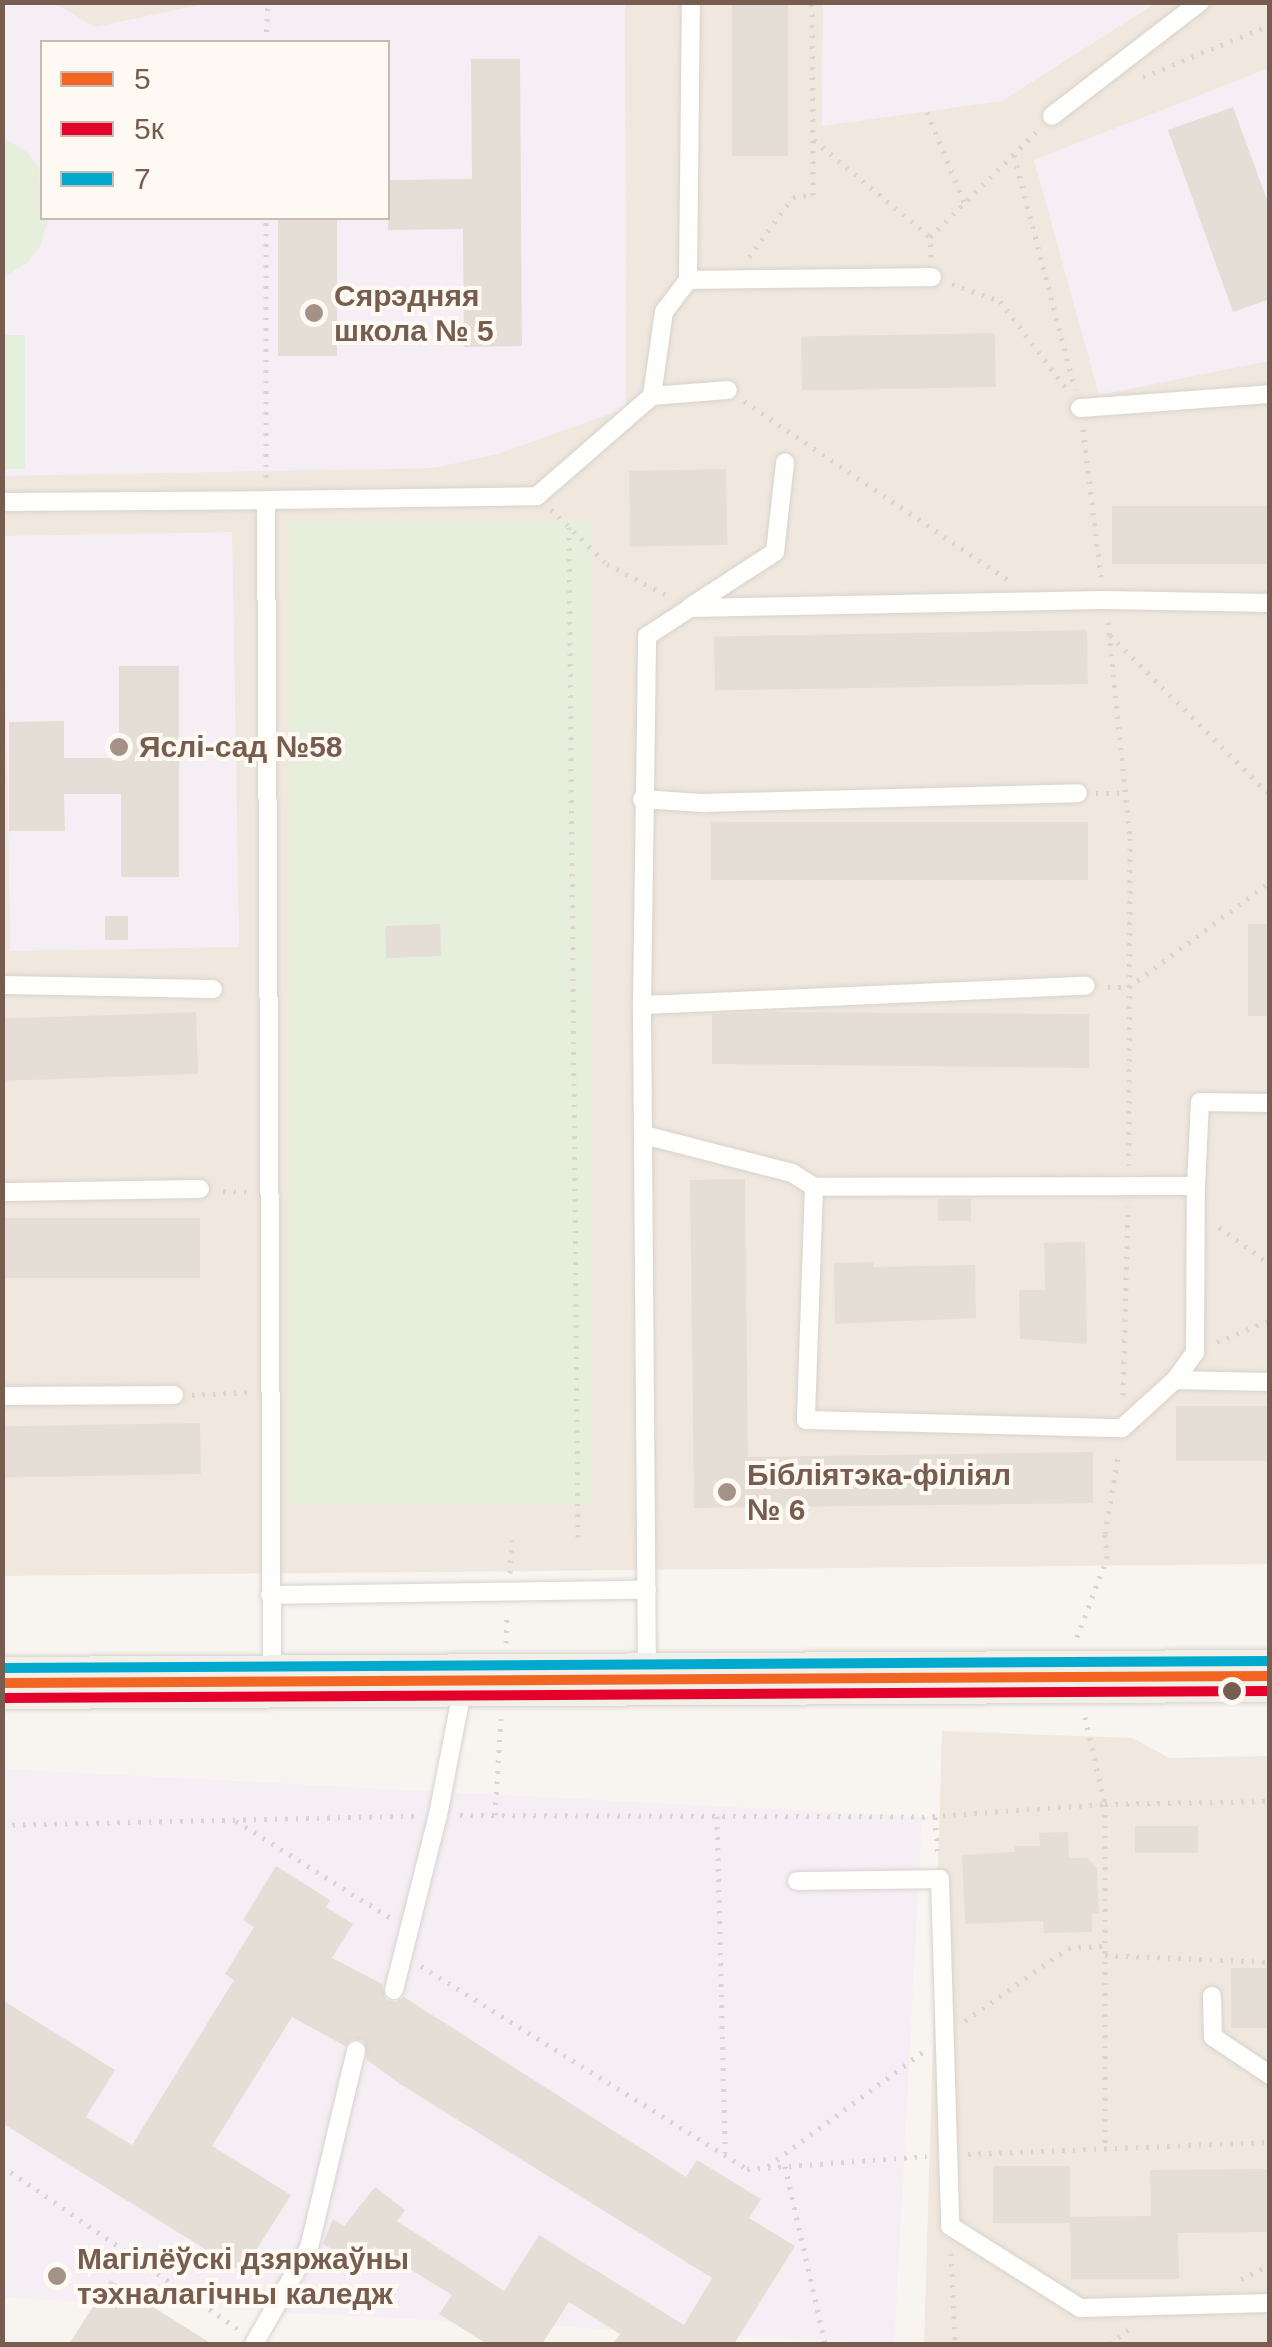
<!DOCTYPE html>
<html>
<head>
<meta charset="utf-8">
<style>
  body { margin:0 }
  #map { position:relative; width:1272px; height:2347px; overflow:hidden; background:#f8f5f0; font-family:Helvetica,sans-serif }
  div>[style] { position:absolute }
  .residential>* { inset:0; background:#f0e8de }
  .education>* { inset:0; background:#f5eef5; transform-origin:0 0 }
  .green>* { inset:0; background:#e6efdb; transform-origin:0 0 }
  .building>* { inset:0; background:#e5ded7; transform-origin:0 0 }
  .path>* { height:5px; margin-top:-2.5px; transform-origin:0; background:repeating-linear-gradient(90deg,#dad5d0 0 2.5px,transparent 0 10.5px) }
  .roads { filter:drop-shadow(0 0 2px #d8d2cd) drop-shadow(0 0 2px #d8d2cd) }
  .lane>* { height:18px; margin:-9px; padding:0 9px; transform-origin:9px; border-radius:9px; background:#fefefd }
  .primary>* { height:52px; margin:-26px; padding:0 26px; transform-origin:26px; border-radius:26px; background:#f2eee8 }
  .bus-1>* { height:10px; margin:-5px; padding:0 5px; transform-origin:5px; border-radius:5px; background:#f26522 }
  .bus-2>* { height:10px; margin:-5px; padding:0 5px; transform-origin:5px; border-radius:5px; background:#e4002b }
  .bus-3>* { height:10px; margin:-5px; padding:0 5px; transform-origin:5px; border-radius:5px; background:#00a9ce }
  .dots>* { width:28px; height:28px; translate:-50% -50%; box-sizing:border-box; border:5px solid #fefaf3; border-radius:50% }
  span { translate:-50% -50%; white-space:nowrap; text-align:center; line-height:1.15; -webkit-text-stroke:8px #fefaf3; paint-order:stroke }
  .poi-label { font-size:30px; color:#775d4f; font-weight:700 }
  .left { translate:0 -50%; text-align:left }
  .frame { position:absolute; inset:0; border:5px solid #775d4f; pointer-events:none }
  .legend { position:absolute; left:40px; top:40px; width:350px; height:180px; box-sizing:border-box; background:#fefaf3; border:2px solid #c8bbb1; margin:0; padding:12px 18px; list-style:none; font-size:30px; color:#775d4f }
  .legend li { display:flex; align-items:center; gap:20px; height:50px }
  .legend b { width:50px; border:2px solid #c8bbb1 }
</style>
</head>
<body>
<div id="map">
  <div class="residential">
    <i style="clip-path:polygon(evenodd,2px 3px,1269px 3px,1269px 1564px,3px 1576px,2px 3px,42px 42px,388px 42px,388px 218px,42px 218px,42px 42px)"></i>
    <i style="clip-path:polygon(942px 1731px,1133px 1738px,1169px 1758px,1269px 1756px,1269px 2344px,924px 2344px)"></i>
  </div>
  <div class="education">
    <i style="clip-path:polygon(evenodd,213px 2px,625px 3px,626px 408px,498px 454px,433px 468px,3px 476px,2px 3px,54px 3px,95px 27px,213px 2px,42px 42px,388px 42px,388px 218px,42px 218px,42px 42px)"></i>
    <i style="clip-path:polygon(823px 3px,823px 2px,1156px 3px,1002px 101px,822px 126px)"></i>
    <i style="clip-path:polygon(1269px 68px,1269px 361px,1099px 395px,1034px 160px)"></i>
    <i style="left:232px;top:532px;width:415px;height:229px;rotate:89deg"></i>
    <i style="left:922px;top:1817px;width:528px;height:920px;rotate:93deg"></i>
  </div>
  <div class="green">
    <i style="clip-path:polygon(2px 137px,27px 152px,39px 168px,42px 218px,49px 218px,40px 246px,28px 262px,3px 278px)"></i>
    <i style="left:2px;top:335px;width:23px;height:134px"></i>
    <i style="left:289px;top:520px;width:303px;height:985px"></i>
  </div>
  <div class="building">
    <i style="left:732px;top:2px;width:56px;height:154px"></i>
    <i style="clip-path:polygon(471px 59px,520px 59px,522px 346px,464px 347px,463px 229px,388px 230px,388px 180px,472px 179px)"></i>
    <i style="clip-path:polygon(1233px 107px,1270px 208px,1270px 299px,1233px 312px,1168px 130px)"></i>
    <i style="left:278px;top:218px;width:59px;height:138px"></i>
    <i style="left:995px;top:333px;width:54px;height:194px;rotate:89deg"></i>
    <i style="left:726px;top:469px;width:76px;height:97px;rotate:89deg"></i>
    <i style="left:1270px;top:506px;width:58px;height:158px;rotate:90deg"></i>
    <i style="left:1087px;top:630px;width:54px;height:373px;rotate:89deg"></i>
    <i style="clip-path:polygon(119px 666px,179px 666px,179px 877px,121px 877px,121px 794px,64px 794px,65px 831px,9px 831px,9px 722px,64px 721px,64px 758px,119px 758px)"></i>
    <i style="left:1088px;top:822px;width:58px;height:377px;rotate:90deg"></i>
    <i style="left:105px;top:916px;width:23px;height:24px"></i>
    <i style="left:440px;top:924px;width:32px;height:55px;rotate:88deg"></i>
    <i style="left:1248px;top:924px;width:22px;height:92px"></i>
    <i style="left:196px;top:1012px;width:62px;height:194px;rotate:88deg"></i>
    <i style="clip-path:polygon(779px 1012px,1089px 1014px,1089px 1068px,712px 1064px,712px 1014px)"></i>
    <i style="clip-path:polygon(745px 1179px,748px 1457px,1093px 1452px,1093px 1503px,694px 1508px,690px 1180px)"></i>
    <i style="left:938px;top:1199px;width:33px;height:22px"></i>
    <i style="left:200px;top:1218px;width:60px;height:198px;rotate:90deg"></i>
    <i style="clip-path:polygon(1085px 1242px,1087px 1344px,1020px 1339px,1019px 1290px,1045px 1290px,1044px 1243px)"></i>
    <i style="clip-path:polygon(873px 1262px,873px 1267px,975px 1265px,976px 1318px,835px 1324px,834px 1263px)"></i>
    <i style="left:1270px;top:1406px;width:55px;height:94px;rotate:90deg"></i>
    <i style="left:200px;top:1423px;width:51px;height:198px;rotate:89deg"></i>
    <i style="left:1135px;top:1826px;width:63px;height:27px"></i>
    <i style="clip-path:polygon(1068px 1832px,1069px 1858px,1087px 1858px,1097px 1868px,1099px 1913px,1092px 1914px,1092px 1932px,1044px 1933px,1043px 1921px,965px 1924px,962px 1855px,1015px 1852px,1015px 1846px,1040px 1846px,1039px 1833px)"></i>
    <i style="clip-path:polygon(276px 1866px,330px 1900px,326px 1907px,353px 1924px,332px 1958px,382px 1984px,386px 2000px,396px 2002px,404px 1997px,686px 2177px,697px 2160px,761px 2199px,749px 2218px,795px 2246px,734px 2344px,613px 2344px,620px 2334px,569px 2302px,542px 2344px,487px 2344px,439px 2314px,452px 2295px,374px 2247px,362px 2267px,323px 2244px,333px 2219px,344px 2226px,375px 2187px,405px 2210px,397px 2221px,504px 2291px,539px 2235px,684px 2325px,712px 2278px,400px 2084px,367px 2060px,364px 2041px,353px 2039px,345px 2046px,292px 2017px,212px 2146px,291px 2195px,242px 2272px,2px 2123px,2px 2000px,115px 2070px,86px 2117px,132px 2145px,234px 1980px,225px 1974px,254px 1927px,243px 1920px)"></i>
    <i style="left:1231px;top:1968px;width:39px;height:60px"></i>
    <i style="left:993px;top:2166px;width:77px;height:57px"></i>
    <i style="clip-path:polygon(1270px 2169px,1270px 2232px,1178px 2233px,1179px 2279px,1071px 2279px,1070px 2217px,1151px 2216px,1150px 2170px)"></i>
    <i style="clip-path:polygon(110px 2280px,212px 2344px,69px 2344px)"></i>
  </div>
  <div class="path">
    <i style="left:266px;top:42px;width:40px;rotate:-87.1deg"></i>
    <i style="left:1143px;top:77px;width:137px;rotate:-22.3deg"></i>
    <i style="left:927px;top:112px;width:100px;rotate:67.6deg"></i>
    <i style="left:814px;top:140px;width:151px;rotate:39.9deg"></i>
    <i style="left:1014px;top:155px;width:242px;rotate:75.4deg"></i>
    <i style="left:749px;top:257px;width:74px;rotate:-53.7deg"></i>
    <i style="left:793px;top:197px;width:20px;rotate:-6deg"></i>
    <i style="left:813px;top:195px;width:193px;rotate:-90.3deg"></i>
    <i style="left:931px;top:257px;width:20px;rotate:-93deg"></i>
    <i style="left:930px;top:237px;width:149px;rotate:-44.7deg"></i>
    <i style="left:952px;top:284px;width:51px;rotate:19.5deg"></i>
    <i style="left:1000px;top:301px;width:113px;rotate:52.9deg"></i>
    <i style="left:744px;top:401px;width:319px;rotate:34.1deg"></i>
    <i style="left:1083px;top:429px;width:149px;rotate:83.1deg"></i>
    <i style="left:266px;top:477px;width:259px;rotate:-90deg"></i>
    <i style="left:551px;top:509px;width:78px;rotate:44.5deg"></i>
    <i style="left:607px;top:564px;width:71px;rotate:27.6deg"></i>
    <i style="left:569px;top:527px;width:1010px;rotate:89.49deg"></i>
    <i style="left:1108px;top:622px;width:217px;rotate:84.2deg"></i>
    <i style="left:1130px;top:838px;width:327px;rotate:90.2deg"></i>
    <i style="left:1110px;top:635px;width:226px;rotate:45deg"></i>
    <i style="left:1096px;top:793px;width:29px"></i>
    <i style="left:1108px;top:987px;width:21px"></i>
    <i style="left:1129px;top:987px;width:176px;rotate:-36.7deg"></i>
    <i style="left:223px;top:1191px;width:24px;rotate:2deg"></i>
    <i style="left:1219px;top:1227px;width:63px;rotate:36deg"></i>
    <i style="left:1217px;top:1342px;width:57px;rotate:-22.5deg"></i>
    <i style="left:192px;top:1395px;width:59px;rotate:-2.9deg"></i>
    <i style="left:1123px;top:1395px;width:189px;rotate:-88.5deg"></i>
    <i style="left:510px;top:1573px;width:33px;rotate:-87deg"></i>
    <i style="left:1077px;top:1637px;width:85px;rotate:-69.2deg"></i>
    <i style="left:1107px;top:1558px;width:24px;rotate:-95deg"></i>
    <i style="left:1105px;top:1534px;width:84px;rotate:-80.4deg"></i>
    <i style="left:506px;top:1643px;width:29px;rotate:-88deg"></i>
    <i style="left:1085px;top:1717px;width:89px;rotate:77.1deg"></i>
    <i style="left:1105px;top:1804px;width:342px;rotate:90deg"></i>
    <i style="left:460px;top:1815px;width:462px;rotate:0.2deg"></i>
    <i style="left:922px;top:1817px;width:183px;rotate:-4.1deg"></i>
    <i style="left:1105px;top:1804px;width:165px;rotate:-1deg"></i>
    <i style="left:495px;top:1815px;width:97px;rotate:-86.5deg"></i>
    <i style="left:717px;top:1816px;width:337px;rotate:88.6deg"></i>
    <i style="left:935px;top:1817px;width:39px;rotate:86deg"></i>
    <i style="left:236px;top:1821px;width:184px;rotate:32.1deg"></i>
    <i style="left:2px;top:1825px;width:412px;rotate:-1.3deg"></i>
    <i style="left:1105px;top:1955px;width:165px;rotate:2.4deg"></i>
    <i style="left:421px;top:1966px;width:384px;rotate:31.9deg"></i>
    <i style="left:747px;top:2169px;width:180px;rotate:-4.1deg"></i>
    <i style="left:965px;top:2021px;width:126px;rotate:-35.3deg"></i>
    <i style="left:1068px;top:1948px;width:37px;rotate:-3deg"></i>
    <i style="left:968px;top:2154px;width:302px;rotate:-2.3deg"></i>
    <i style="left:2px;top:2166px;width:287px;rotate:34.6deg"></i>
    <i style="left:768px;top:2166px;width:194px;rotate:-36.4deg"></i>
    <i style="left:785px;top:2166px;width:182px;rotate:77.3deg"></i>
    <i style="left:951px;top:2253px;width:91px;rotate:87.5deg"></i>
    <i style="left:1241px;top:2279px;width:32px;rotate:-26deg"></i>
    <i style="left:1110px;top:2344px;width:23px;rotate:-38deg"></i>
  </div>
  <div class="roads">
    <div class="lane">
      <i style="left:1052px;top:116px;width:187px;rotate:-37.6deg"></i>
      <i style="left:688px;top:280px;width:244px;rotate:-0.7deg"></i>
      <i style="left:652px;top:396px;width:85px;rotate:-81.9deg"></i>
      <i style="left:664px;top:312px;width:40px;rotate:-53deg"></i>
      <i style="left:688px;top:280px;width:278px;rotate:-89.4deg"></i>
      <i style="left:1080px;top:408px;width:191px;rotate:-4.2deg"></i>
      <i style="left:266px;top:500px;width:271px;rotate:-0.8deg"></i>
      <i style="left:537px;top:496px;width:152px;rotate:-41deg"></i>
      <i style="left:652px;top:396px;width:76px;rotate:-4.5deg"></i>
      <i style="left:2px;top:502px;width:264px;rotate:-0.4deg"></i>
      <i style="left:266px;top:500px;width:1176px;rotate:89.71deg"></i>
      <i style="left:690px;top:607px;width:101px;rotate:-32.9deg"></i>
      <i style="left:775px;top:552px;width:90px;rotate:-83.6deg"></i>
      <i style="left:642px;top:799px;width:59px;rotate:3.9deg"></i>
      <i style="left:701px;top:803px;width:377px;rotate:-1.5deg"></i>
      <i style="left:2px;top:985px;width:211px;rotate:1.1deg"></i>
      <i style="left:642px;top:1005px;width:444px;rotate:-2.5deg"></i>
      <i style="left:644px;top:1135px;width:153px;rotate:14.4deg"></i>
      <i style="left:792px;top:1173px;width:26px;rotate:32deg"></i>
      <i style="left:814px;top:1187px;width:233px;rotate:92deg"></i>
      <i style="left:806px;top:1420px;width:316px;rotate:1.5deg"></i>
      <i style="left:1122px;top:1428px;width:72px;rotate:-42.2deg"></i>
      <i style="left:1175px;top:1380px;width:34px;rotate:-54deg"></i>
      <i style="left:1195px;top:1352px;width:166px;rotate:-89.7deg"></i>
      <i style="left:1196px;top:1186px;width:382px;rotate:179.9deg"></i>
      <i style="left:1196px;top:1186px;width:84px;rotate:-87.3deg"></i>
      <i style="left:1200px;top:1102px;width:70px;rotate:0.8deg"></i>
      <i style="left:2px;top:1192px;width:198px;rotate:-0.9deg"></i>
      <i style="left:1175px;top:1380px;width:95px;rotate:1.2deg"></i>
      <i style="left:2px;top:1396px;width:172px;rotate:-0.3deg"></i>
      <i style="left:270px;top:1595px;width:377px;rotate:-0.8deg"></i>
      <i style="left:647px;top:1676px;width:671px;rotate:-90.43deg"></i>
      <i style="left:642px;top:1005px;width:369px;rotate:-89.2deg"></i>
      <i style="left:647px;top:636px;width:51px;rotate:-33.1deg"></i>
      <i style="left:690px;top:608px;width:413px;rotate:-1.1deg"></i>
      <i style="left:1103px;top:600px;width:167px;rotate:1deg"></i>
      <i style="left:797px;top:1881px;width:143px;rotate:-0.8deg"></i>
      <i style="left:940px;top:1879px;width:347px;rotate:88.3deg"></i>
      <i style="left:950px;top:2226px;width:154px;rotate:32.2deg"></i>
      <i style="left:1080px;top:2308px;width:190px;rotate:-1.5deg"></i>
      <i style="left:394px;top:1990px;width:180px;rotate:-75.9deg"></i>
      <i style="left:438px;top:1815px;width:131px;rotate:-79deg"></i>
      <i style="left:1212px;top:1996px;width:41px;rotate:88.6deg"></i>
      <i style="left:1213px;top:2037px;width:69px;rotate:33.7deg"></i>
      <i style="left:254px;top:2344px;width:111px;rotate:-60.2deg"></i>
      <i style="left:309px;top:2248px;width:203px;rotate:-76.6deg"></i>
    </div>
    <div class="primary">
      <i style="left:2px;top:1683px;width:1268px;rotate:-0.32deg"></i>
    </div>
  </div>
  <div class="bus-1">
    <i style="left:2px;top:1683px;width:1268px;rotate:-0.32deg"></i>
  </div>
  <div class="bus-2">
    <i style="left:2px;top:1698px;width:1268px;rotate:-0.32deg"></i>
  </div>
  <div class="bus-3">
    <i style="left:2px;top:1668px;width:1268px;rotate:-0.32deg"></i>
  </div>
  <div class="dots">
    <i style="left:314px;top:313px;background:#a49287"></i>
    <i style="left:119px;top:747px;background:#a49287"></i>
    <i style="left:727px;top:1492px;background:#a49287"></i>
    <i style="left:1232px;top:1691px;background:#775d4f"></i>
    <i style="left:57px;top:2276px;background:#a49287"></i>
  </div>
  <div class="poi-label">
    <span class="left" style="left:334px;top:313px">Сярэдняя<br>школа № 5</span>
    <span class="left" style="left:139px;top:747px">Яслі-сад №58</span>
    <span class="left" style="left:747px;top:1492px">Бібліятэка-філіял<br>№ 6</span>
    <span class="left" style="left:77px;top:2276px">Магілёўскі дзяржаўны<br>тэхналагічны каледж</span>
  </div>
  <div class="frame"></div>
  <ul class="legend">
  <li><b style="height:12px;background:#f26522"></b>5</li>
  <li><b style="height:12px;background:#e4002b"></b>5к</li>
  <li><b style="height:12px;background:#00a9ce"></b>7</li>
  </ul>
</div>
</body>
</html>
